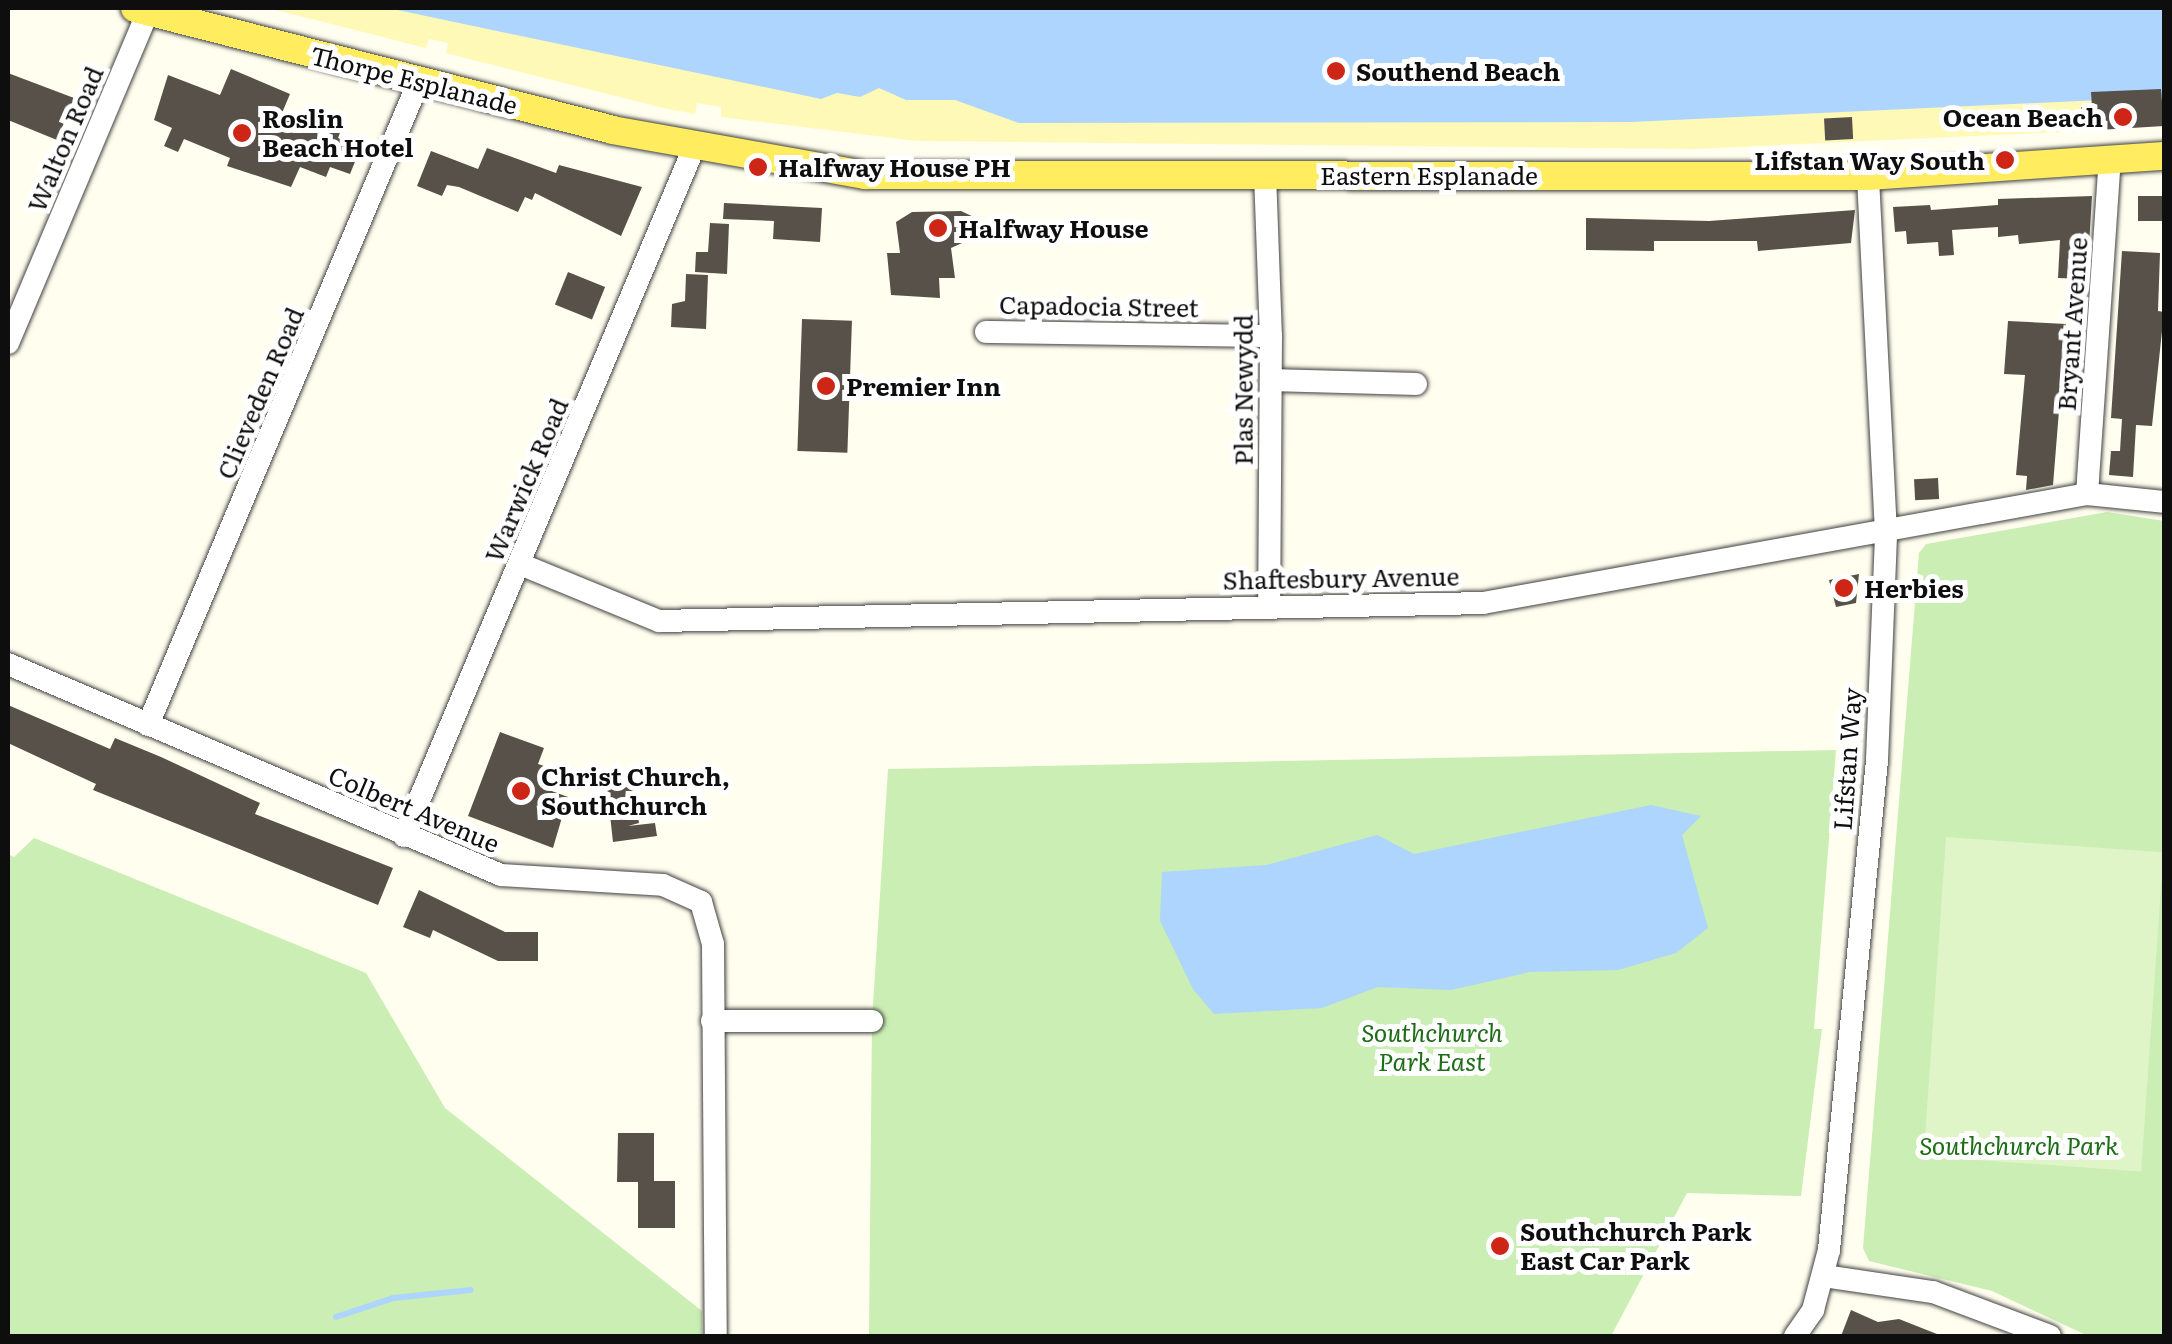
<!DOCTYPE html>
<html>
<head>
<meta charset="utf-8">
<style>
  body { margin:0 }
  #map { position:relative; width:2172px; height:1344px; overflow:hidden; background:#fffeef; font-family:Literata,serif }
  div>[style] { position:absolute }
  .green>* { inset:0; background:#caeeb4 }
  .sand>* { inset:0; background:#fff9b7 }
  .pitch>* { inset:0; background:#dff4c7; transform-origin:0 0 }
  .water>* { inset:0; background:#add5fd }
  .stream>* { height:6px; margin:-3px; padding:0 3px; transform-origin:3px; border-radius:3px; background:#add5fd }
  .building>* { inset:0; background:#585149; transform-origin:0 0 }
  .roads { filter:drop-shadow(0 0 2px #414141) drop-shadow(0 0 2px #414141) }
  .minor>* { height:22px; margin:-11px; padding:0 11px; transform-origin:11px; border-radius:11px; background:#fff }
  .major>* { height:28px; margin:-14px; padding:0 14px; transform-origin:14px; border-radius:14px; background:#ffed5f }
  .dots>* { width:28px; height:28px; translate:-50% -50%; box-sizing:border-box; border:5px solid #fff; border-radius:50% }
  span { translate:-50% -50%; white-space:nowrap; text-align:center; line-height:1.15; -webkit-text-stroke:10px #fff; paint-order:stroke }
  .poi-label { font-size:25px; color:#0e0e0e; font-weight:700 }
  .left { translate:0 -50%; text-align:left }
  .right { translate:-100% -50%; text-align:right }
  .street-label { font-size:25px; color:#0e0e0e }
  .park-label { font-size:25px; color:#1e6d17; font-style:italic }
  .frame { position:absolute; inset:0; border:10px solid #0e0e0e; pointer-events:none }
</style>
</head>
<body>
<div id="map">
  <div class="green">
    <i style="clip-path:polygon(2107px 512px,2164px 521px,2164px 1336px,2088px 1336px,1992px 1291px,1869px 1261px,1863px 1248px,1919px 553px,1926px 544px)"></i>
    <i style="clip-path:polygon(1836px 750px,1814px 1029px,1822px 1029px,1801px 1196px,1687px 1193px,1611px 1336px,869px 1336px,872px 1021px,888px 769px)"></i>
    <i style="clip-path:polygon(34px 838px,366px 973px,445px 1108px,702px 1311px,702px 1336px,8px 1336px,8px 854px,14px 857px)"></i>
  </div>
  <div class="sand">
    <i style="clip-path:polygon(268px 8px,2164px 8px,2164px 104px,2091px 93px,2092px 107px,2081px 108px,2082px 131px,1694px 149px,917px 141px,721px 117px,721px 107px,697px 103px,695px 114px,663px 108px,446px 53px,448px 43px,429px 39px,426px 48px)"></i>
  </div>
  <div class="pitch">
    <i style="left:1946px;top:837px;width:218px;height:320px;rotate:4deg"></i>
  </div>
  <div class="water">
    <i style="clip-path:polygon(388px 8px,2164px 8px,2164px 97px,1631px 122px,1019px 123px,955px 100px,906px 100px,879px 88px,860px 97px,837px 93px,821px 99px)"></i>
    <i style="clip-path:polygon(1651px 805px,1701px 816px,1682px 835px,1708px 928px,1676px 953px,1618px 970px,1530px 972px,1451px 990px,1378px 987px,1322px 1008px,1214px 1014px,1193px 989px,1160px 921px,1162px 872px,1266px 865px,1377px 835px,1414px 854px)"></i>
  </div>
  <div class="stream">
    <i style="left:336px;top:1317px;width:60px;rotate:-18.4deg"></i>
    <i style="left:393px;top:1298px;width:78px;rotate:-5.9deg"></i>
  </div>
  <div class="building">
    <i style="clip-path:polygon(231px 69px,290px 94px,282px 113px,322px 130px,325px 124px,341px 130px,338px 138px,361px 147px,350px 174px,330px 167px,326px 177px,300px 167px,291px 187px,227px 166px,230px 158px,184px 139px,178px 152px,164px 146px,172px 128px,154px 120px,168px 75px,220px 95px)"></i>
    <i style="clip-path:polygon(8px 73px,74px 98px,57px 140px,8px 120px)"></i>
    <i style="clip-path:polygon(2161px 89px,2164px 126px,2082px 131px,2081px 107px,2092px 107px,2091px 92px)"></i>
    <i style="left:1852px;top:117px;width:22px;height:28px;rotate:87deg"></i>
    <i style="clip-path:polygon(487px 148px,556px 173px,559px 165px,642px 187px,621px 236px,535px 193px,532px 200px,525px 197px,518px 212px,459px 187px,447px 185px,442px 196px,417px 186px,431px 151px,478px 169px)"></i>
    <i style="clip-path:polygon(2092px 196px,2087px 279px,2058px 278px,2060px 240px,2019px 244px,2018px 235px,1998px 237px,1998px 227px,1952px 230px,1954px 255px,1939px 256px,1938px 242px,1907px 244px,1906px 231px,1895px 232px,1893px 207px,1930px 205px,1931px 210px,1998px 205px,1998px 199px)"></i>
    <i style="left:2138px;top:196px;width:26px;height:25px"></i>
    <i style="clip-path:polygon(724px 203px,822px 208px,820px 242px,773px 239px,774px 221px,723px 219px)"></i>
    <i style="clip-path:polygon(1855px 210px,1851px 243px,1758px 251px,1757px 241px,1654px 241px,1654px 251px,1586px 250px,1586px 218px,1709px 221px)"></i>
    <i style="clip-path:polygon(961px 211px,978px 219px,980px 235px,951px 248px,955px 278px,939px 278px,940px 298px,891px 295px,887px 253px,900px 253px,896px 222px,912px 212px)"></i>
    <i style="clip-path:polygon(710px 223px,729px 224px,727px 274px,695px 272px,696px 252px,708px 252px)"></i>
    <i style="clip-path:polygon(2122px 251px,2160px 253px,2158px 311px,2164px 312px,2152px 426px,2136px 425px,2133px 477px,2109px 475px,2111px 451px,2120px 451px,2122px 419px,2111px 418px)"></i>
    <i style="left:568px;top:272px;width:40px;height:35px;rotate:22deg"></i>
    <i style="clip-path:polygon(686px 274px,708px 275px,706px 329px,671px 327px,672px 304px,685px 301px)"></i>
    <i style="left:802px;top:319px;width:50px;height:132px;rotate:2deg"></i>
    <i style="clip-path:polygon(2008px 321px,2066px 324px,2053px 485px,2026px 490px,2027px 476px,2016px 475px,2025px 375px,2004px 374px)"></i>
    <i style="left:1938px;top:478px;width:21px;height:24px;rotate:87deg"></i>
    <i style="clip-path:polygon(1859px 574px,1856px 603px,1836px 607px,1829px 580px)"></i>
    <i style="clip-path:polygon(8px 705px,110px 749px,115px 738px,161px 757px,260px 803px,255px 814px,393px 868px,378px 905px,93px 790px,96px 784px,8px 743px)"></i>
    <i style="clip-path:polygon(500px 732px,544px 748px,538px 764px,553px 769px,549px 790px,568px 797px,553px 848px,468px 816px)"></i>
    <i style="clip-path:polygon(632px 775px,639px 823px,628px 826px,655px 823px,657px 836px,613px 842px,606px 779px)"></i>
    <i style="clip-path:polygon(419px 890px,505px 932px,538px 932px,538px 961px,498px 961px,433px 930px,430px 938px,403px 927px)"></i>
    <i style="clip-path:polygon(618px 1133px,654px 1133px,654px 1181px,675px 1181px,675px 1228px,638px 1228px,638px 1182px,617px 1182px)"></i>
    <i style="clip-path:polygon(1851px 1310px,1878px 1322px,1899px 1319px,1942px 1336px,1841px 1336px)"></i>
  </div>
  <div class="roads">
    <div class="minor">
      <i style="left:1265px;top:174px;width:162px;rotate:87.9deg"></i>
      <i style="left:1271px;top:336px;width:271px;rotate:90.4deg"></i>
      <i style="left:986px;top:332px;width:285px;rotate:0.8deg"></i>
      <i style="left:8px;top:343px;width:360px;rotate:-67.1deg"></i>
      <i style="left:1271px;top:380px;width:145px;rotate:1.6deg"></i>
      <i style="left:2087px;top:494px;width:337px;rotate:-86.1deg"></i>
      <i style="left:520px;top:564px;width:150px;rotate:22.3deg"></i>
      <i style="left:659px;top:621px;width:824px;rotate:-1.25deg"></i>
      <i style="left:1483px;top:603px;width:614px;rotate:-10.23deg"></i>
      <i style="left:2087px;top:494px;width:77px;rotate:5.9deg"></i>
      <i style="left:8px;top:664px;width:536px;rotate:23.17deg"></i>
      <i style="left:501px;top:875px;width:162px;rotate:3.5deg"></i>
      <i style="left:663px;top:885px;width:42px;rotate:24.1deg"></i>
      <i style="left:701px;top:902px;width:44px;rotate:74.1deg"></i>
      <i style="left:713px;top:944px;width:392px;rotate:89.6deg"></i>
      <i style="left:148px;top:725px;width:699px;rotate:-67.18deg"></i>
      <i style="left:404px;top:836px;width:750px;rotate:-67.16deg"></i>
      <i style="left:712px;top:1021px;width:160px"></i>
      <i style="left:1824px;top:1276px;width:110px;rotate:8.4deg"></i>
      <i style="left:1933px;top:1292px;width:125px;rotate:20.6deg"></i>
      <i style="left:1795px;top:1336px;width:32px;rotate:-55deg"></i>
      <i style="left:1813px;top:1310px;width:62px;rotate:-75.1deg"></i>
      <i style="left:1829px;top:1250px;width:492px;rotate:-84.4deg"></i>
      <i style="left:1877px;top:760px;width:227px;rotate:-87.7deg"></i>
      <i style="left:1886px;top:533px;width:357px;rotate:-92.9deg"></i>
    </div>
    <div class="major">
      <i style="left:135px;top:8px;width:492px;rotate:14.3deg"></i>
      <i style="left:612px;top:130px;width:257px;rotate:10.1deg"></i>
      <i style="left:865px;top:175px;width:1003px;rotate:0.06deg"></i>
      <i style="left:1868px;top:176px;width:297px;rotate:-3.9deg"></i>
    </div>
  </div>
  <div class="dots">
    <i style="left:1336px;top:71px;background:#cd2617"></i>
    <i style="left:2123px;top:117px;background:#cd2617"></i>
    <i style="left:242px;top:133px;background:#cd2617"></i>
    <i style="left:2005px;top:160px;background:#cd2617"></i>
    <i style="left:758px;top:167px;background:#cd2617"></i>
    <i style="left:938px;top:228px;background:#cd2617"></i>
    <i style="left:826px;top:386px;background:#cd2617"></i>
    <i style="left:1844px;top:588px;background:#cd2617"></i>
    <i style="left:521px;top:791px;background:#cd2617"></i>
    <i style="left:1500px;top:1246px;background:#cd2617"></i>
  </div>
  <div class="poi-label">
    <span class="left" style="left:1356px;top:71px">Southend Beach</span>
    <span class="right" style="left:2103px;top:117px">Ocean Beach</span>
    <span class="left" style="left:262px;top:133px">Roslin<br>Beach Hotel</span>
    <span class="right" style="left:1985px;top:160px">Lifstan Way South</span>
    <span class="left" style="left:778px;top:167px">Halfway House PH</span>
    <span class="left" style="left:958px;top:228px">Halfway House</span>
    <span class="left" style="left:846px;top:386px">Premier Inn</span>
    <span class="left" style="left:1864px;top:588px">Herbies</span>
    <span class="left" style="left:541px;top:791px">Christ Church,<br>Southchurch</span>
    <span class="left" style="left:1520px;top:1246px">Southchurch Park<br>East Car Park</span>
  </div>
  <div class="street-label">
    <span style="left:414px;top:80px;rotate:14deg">Thorpe Esplanade</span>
    <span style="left:65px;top:139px;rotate:-67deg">Walton Road</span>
    <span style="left:1429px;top:175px">Eastern Esplanade</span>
    <span style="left:1099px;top:306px;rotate:1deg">Capadocia Street</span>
    <span style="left:2072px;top:324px;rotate:-86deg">Bryant Avenue</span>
    <span style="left:1243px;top:390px;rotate:-90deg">Plas Newydd</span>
    <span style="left:260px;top:393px;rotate:-67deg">Clieveden Road</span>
    <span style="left:526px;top:480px;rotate:-67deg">Warwick Road</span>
    <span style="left:1341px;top:578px;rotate:-1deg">Shaftesbury Avenue</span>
    <span style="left:1847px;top:759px;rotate:-86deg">Lifstan Way</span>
    <span style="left:414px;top:809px;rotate:23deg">Colbert Avenue</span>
  </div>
  <div class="park-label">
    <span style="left:1432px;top:1047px">Southchurch<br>Park East</span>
    <span style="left:2019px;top:1145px">Southchurch Park</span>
  </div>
  <div class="frame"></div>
</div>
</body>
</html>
